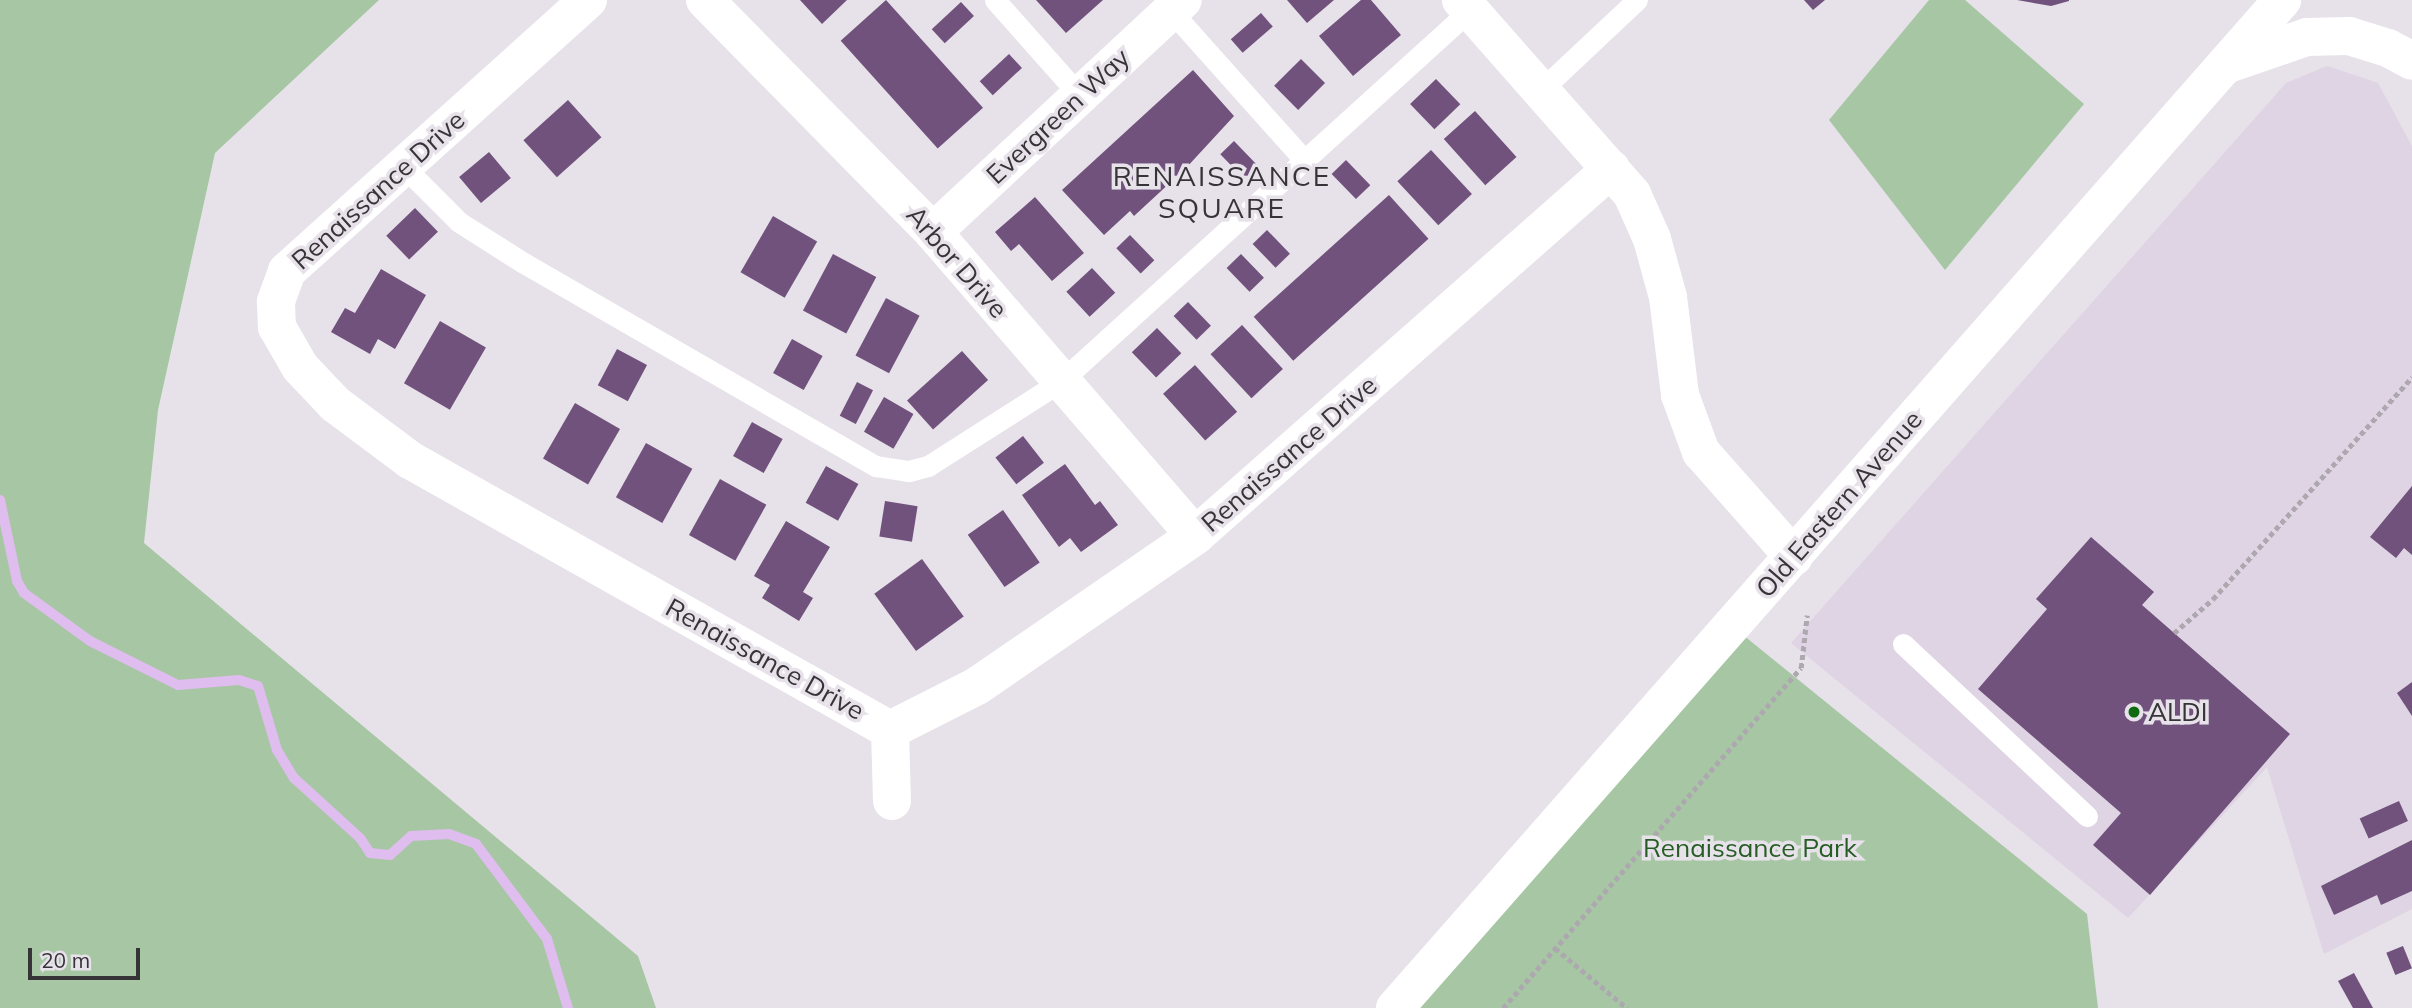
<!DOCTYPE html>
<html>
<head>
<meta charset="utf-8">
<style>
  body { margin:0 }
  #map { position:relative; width:2412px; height:1008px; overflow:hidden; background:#e7e1ea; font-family:Mulish,sans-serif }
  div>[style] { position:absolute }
  .built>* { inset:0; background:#dfd4e4 }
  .green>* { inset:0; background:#a7c6a4 }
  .stream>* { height:10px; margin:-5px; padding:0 5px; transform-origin:5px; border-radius:5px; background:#dfbdee }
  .building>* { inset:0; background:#70527c; transform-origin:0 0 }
  .path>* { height:4.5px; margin-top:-2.25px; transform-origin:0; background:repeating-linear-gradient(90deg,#ada8af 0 5px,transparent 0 8.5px) }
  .service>* { height:21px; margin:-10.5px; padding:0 10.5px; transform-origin:10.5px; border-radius:10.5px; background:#fff }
  .minor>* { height:38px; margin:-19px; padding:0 19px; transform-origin:19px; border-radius:19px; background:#fff }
  .tertiary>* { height:38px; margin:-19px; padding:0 19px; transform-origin:19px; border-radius:19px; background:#fff }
  .dots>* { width:19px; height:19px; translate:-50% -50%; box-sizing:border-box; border:4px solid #e7e1ea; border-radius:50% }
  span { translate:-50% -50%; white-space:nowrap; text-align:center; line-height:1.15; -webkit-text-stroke:7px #e7e1ea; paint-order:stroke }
  .street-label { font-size:26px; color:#373438 }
  .poi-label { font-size:26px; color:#373438 }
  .left { translate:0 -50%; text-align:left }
  .park-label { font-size:26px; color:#265d24 }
  .neighbourhood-label { font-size:28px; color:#373438; letter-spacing:2px }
  .scale { position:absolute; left:28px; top:948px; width:112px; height:32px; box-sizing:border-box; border:4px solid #373438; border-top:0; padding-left:9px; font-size:21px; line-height:24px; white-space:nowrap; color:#373438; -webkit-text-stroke:5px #e7e1ea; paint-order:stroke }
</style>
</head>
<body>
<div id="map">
  <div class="built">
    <i style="clip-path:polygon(2327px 66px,2378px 83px,2412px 146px,2412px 909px,2324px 954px,2267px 767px,2128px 918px,1791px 643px,2286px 83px)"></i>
  </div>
  <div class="green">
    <i style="clip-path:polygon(0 0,379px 0,215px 153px,158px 410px,144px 543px,638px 956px,656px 1008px,0 1008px)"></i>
    <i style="clip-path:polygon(1929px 0,1965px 0,2084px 104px,1945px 270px,1829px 120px)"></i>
    <i style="clip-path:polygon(1732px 626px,2087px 914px,2098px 1008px,1395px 1008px)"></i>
  </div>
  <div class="stream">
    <i style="left:0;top:500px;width:83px;rotate:78.1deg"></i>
    <i style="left:17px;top:581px;width:14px;rotate:60deg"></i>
    <i style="left:24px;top:593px;width:82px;rotate:36deg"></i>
    <i style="left:90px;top:641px;width:98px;rotate:26.6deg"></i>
    <i style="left:178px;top:685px;width:61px;rotate:-4.7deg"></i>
    <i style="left:239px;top:680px;width:20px;rotate:18deg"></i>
    <i style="left:258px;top:686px;width:67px;rotate:73.5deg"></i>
    <i style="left:277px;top:750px;width:33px;rotate:59deg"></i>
    <i style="left:294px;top:778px;width:89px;rotate:42.3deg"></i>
    <i style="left:360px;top:838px;width:18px;rotate:56deg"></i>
    <i style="left:370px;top:853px;width:20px;rotate:6deg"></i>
    <i style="left:390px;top:855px;width:28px;rotate:-42deg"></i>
    <i style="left:411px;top:836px;width:38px;rotate:-3deg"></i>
    <i style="left:449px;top:834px;width:29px;rotate:20deg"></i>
    <i style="left:476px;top:844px;width:119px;rotate:53.2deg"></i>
    <i style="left:547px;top:939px;width:72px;rotate:73.1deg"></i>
  </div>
  <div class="building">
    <i style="clip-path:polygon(800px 0,847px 0,822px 24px)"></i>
    <i style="left:886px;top:0;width:145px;height:61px;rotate:48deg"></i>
    <i style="clip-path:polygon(1036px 0,1103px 0,1066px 33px)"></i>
    <i style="clip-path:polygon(1287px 0,1334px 0,1307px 23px)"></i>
    <i style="clip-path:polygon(1361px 0,1371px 0,1401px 35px,1353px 76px,1319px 36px)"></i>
    <i style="clip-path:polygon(1804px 0,1825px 0,1813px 10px)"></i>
    <i style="clip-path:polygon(2017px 0,2069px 0,2069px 1px,2051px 6px)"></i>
    <i style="left:961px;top:2px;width:19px;height:40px;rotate:47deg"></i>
    <i style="left:1261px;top:13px;width:18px;height:40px;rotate:49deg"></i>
    <i style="left:1009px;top:54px;width:19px;height:40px;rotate:47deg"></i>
    <i style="left:1301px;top:59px;width:34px;height:38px;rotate:45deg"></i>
    <i style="clip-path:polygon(1193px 70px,1234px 116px,1186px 168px,1134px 216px,1130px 211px,1104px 235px,1062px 190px)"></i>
    <i style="left:1436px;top:79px;width:35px;height:36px;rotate:46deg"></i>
    <i style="left:568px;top:100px;width:50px;height:60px;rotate:48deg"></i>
    <i style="left:1475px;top:111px;width:62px;height:42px;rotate:48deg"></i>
    <i style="left:1234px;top:141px;width:35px;height:19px;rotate:46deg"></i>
    <i style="left:1431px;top:150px;width:60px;height:46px;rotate:47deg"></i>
    <i style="left:489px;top:152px;width:34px;height:39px;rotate:50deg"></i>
    <i style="left:1346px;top:160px;width:35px;height:20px;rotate:46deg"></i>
    <i style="left:1389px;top:195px;width:59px;height:182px;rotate:48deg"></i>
    <i style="clip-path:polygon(1035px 197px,1084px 253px,1052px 281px,1019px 244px,1011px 251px,995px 232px)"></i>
    <i style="left:415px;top:208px;width:33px;height:40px;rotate:46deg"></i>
    <i style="left:773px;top:216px;width:51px;height:65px;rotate:30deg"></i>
    <i style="left:1267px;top:230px;width:33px;height:20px;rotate:46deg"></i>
    <i style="left:1130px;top:235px;width:35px;height:19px;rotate:46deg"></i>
    <i style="left:833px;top:254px;width:49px;height:64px;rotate:28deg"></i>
    <i style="left:1241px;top:254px;width:33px;height:20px;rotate:46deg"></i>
    <i style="left:1092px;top:268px;width:34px;height:35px;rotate:47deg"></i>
    <i style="clip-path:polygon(381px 269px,426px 295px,395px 349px,378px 339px,370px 354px,331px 332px,345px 308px,355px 313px)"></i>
    <i style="left:886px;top:298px;width:38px;height:65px;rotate:28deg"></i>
    <i style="left:1188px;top:302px;width:33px;height:20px;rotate:46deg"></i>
    <i style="left:440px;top:321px;width:53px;height:72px;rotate:30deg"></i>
    <i style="left:1242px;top:325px;width:60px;height:43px;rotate:47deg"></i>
    <i style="left:1157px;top:328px;width:35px;height:35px;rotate:46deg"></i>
    <i style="left:792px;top:339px;width:35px;height:39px;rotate:29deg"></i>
    <i style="left:617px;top:349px;width:34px;height:41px;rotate:28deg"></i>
    <i style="left:962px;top:351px;width:39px;height:74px;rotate:48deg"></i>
    <i style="left:1195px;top:365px;width:63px;height:43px;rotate:48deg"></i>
    <i style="left:857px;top:382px;width:18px;height:38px;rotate:27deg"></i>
    <i style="left:884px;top:397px;width:34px;height:40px;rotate:30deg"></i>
    <i style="left:575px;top:403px;width:52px;height:64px;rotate:30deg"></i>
    <i style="left:752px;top:422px;width:35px;height:39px;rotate:29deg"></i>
    <i style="left:1023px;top:436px;width:34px;height:35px;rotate:52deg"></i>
    <i style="left:646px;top:443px;width:53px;height:62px;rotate:29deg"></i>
    <i style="clip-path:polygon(1065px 464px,1095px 505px,1100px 501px,1118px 525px,1081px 552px,1070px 538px,1059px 547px,1022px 495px)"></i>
    <i style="left:826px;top:466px;width:37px;height:42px;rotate:29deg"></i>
    <i style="left:720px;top:479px;width:53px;height:64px;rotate:29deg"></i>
    <i style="clip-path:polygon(2412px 486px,2412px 555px,2404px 548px,2396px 558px,2370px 537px)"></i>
    <i style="left:885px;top:501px;width:33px;height:36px;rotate:9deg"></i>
    <i style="left:1003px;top:510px;width:64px;height:43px;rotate:55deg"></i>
    <i style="clip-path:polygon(786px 521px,830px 547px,803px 592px,813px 598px,799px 621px,762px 598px,770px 585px,754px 576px)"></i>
    <i style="clip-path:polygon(2091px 537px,2154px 592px,2142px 605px,2290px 734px,2150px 895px,2093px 845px,2121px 813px,1978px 689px,2047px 609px,2036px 599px)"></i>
    <i style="left:922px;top:559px;width:71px;height:59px;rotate:54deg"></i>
    <i style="clip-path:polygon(2412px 682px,2412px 716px,2397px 693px)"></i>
    <i style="left:2399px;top:801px;width:22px;height:43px;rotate:66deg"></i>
    <i style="clip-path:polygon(2412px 840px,2412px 891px,2381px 905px,2377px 895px,2334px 915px,2321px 886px)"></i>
    <i style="left:2403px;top:946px;width:24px;height:18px;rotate:68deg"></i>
    <i style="clip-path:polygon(2354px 973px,2373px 1008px,2353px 1008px,2338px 981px)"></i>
  </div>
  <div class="path">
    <i style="left:2174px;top:633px;width:52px;rotate:-41.1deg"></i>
    <i style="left:2213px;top:599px;width:298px;rotate:-48.1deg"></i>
    <i style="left:1555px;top:948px;width:94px;rotate:39.8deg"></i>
    <i style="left:1503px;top:1008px;width:452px;rotate:-48.8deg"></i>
    <i style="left:1801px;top:668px;width:53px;rotate:-83.5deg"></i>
  </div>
  <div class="service">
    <i style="left:995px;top:0;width:130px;rotate:48.4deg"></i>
    <i style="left:1171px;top:11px;width:200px;rotate:48.2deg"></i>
    <i style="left:1540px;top:91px;width:133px;rotate:-43.2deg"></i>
    <i style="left:404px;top:167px;width:78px;rotate:45deg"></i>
    <i style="left:459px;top:222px;width:75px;rotate:32.4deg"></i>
    <i style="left:522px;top:262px;width:409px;rotate:30deg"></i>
    <i style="left:876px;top:466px;width:33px;rotate:9deg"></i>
    <i style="left:909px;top:471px;width:20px;rotate:-15deg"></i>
    <i style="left:928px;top:466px;width:156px;rotate:-32.5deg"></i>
    <i style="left:1060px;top:382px;width:554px;rotate:-42.22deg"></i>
    <i style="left:1903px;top:644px;width:252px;rotate:43.1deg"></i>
  </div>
  <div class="minor">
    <i style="left:588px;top:0;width:405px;rotate:138deg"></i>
    <i style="left:287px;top:271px;width:33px;rotate:110deg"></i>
    <i style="left:276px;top:302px;width:25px;rotate:88deg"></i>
    <i style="left:277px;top:327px;width:46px;rotate:60.1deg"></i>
    <i style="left:300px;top:367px;width:51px;rotate:46.6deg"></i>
    <i style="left:335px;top:404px;width:94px;rotate:36.7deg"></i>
    <i style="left:410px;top:460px;width:551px;rotate:29.36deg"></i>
    <i style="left:890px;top:730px;width:97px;rotate:-26.8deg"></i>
    <i style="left:977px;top:686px;width:265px;rotate:-34.5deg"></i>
    <i style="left:1195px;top:536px;width:555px;rotate:-41.42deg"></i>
    <i style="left:705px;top:0;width:325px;rotate:45.5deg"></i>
    <i style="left:933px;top:232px;width:401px;rotate:49.2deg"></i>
    <i style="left:1461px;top:0;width:259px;rotate:48.6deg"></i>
    <i style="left:1632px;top:194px;width:49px;rotate:66deg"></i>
    <i style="left:1652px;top:239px;width:60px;rotate:74.6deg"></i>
    <i style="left:1668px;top:297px;width:99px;rotate:83deg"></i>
    <i style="left:1680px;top:395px;width:61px;rotate:69.8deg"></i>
    <i style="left:1701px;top:452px;width:140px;rotate:48.5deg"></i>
    <i style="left:933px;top:232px;width:341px;rotate:-42.9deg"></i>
    <i style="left:890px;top:730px;width:71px;rotate:88.4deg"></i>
  </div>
  <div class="tertiary">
    <i style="left:2228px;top:64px;width:83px;rotate:-18.9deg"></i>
    <i style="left:2307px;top:37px;width:42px;rotate:-1.4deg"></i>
    <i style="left:2349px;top:36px;width:41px;rotate:17.1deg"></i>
    <i style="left:2388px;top:48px;width:27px;rotate:28deg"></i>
    <i style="left:1395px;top:1008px;width:1343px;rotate:-48.65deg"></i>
  </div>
  <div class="dots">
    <i style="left:2134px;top:712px;background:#0f6911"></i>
  </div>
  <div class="street-label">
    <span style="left:1058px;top:116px;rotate:-43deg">Evergreen Way</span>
    <span style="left:378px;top:190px;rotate:-42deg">Renaissance Drive</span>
    <span style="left:957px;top:262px;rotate:49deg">Arbor Drive</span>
    <span style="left:1289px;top:454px;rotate:-41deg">Renaissance Drive</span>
    <span style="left:1839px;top:504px;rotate:-49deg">Old Eastern Avenue</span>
    <span style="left:765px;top:659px;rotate:29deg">Renaissance Drive</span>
  </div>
  <div class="poi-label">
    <span class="left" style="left:2148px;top:712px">ALDI</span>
  </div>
  <div class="park-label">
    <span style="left:1750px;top:848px">Renaissance Park</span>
  </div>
  <div class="neighbourhood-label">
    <span style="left:1222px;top:192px">RENAISSANCE<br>SQUARE</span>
  </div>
  <div class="scale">20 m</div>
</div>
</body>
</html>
